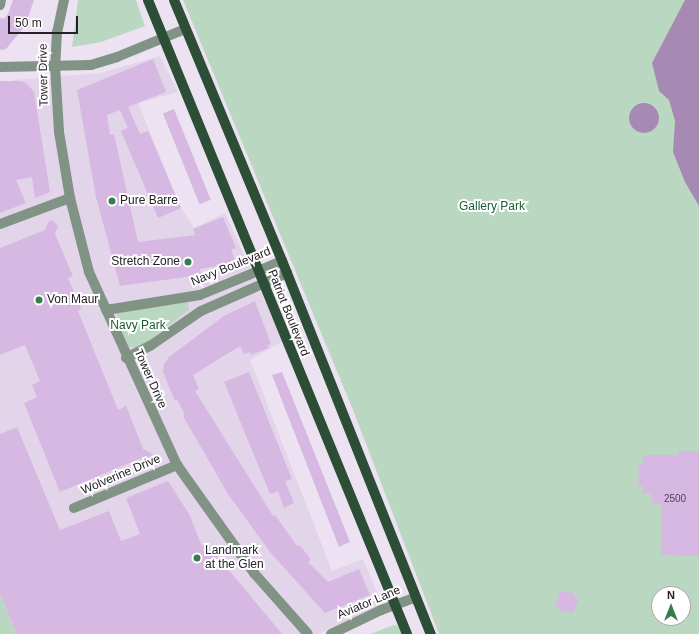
<!DOCTYPE html>
<html>
<head>
<meta charset="utf-8">
<style>
  body { margin:0 }
  #map { position:relative; width:699px; height:634px; overflow:hidden; background:#ede2f1; font-family:Arial,sans-serif }
  div>[style] { position:absolute }
  .built>* { inset:0; background:#e2d4e9 }
  .green>* { inset:0; background:#bad8c1 }
  .water>* { inset:0; background:#a68ab3 }
  .round { border-radius:50% }
  .building>* { inset:0; background:#d6b8e3; transform-origin:0 0 }
  .minor>* { height:10px; margin:-5px; padding:0 5px; transform-origin:5px; border-radius:5px; background:#809384 }
  .major>* { height:10px; margin:-5px; padding:0 5px; transform-origin:5px; border-radius:5px; background:#2c4e36 }
  .dots>* { width:11px; height:11px; translate:-50% -50%; box-sizing:border-box; border:2px solid #fff; border-radius:50% }
  span { translate:-50% -50%; white-space:nowrap; text-align:center; line-height:1.15; -webkit-text-stroke:4px #fff; paint-order:stroke }
  .number-label { font-size:10px; color:#514756 }
  .number-label span { -webkit-text-stroke-width:0 }
  .street-label { font-size:12px; color:#252127 }
  .poi-label { font-size:12px; color:#252127 }
  .left { translate:0 -50%; text-align:left }
  .right { translate:-100% -50%; text-align:right }
  .park-label { font-size:12px; color:#185c31 }
  .north { position:absolute; left:651px; top:586px; width:40px; height:40px; box-sizing:border-box; background:#fff; border:1px solid #a8a6a9; border-radius:50%; rotate:0deg; font-size:11px; font-weight:700; line-height:16px; text-align:center; color:#252127 }
  .north::after { content:''; display:block; margin:auto; width:14px; height:18px; background:#347f4d; clip-path:polygon(50% 0,100% 100%,50% 72%,0 100%) }
  .scale { position:absolute; left:8px; top:16px; width:70px; height:18px; box-sizing:border-box; border:2px solid #252127; border-top:0; padding-left:5px; font-size:12px; line-height:14px; white-space:nowrap; color:#252127; -webkit-text-stroke:3px #fff; paint-order:stroke }
</style>
</head>
<body>
<div id="map">
  <div class="built">
    <i style="clip-path:polygon(160px 56px,178px 92px,138px 103px,181px 208px,194px 228px,225px 213px,283px 341px,250px 360px,332px 571px,363px 559px,382px 604px,318px 634px,17px 634px,0 594px,0 94px,14px 93px,13px 80px,101px 73px)"></i>
  </div>
  <div class="green">
    <i style="clip-path:polygon(78px 0,136px 0,145px 26px,101px 42px,72px 47px)"></i>
    <i style="clip-path:polygon(evenodd,183px 0,699px 0,699px 634px,439px 634px,353px 410px,183px 0,659px 594px,683px 594px,683px 618px,659px 618px,659px 594px)"></i>
    <i style="clip-path:polygon(188px 302px,189px 310px,143px 345px,136px 348px,128px 347px,118px 324px,117px 313px)"></i>
    <i style="clip-path:polygon(0 594px,17px 634px,0 634px)"></i>
    <i style="clip-path:polygon(394px 625px,400px 626px,403px 634px,370px 634px)"></i>
  </div>
  <div class="water">
    <i style="clip-path:polygon(685px 0,699px 0,699px 206px,685px 182px,673px 152px,675px 121px,669px 100px,659px 91px,652px 63px)"></i>
    <i class="round" style="left:629px;top:103px;width:30px;height:30px"></i>
  </div>
  <div class="building">
    <i style="clip-path:polygon(13px 0,34px 0,25px 26px,6px 49px,0 50px,0 18px,4px 19px,8px 14px)"></i>
    <i style="clip-path:polygon(153px 59px,166px 92px,128px 107px,140px 134px,148px 131px,181px 208px,158px 218px,121px 131px,128px 128px,120px 110px,107px 115px,110px 135px,114px 134px,138px 242px,195px 235px,193px 229px,223px 217px,236px 248px,231px 250px,238px 267px,219px 274px,216px 266px,200px 269px,201px 275px,120px 286px,96px 197px,77px 90px)"></i>
    <i style="clip-path:polygon(0 81px,20px 81px,26px 83px,34px 92px,50px 192px,35px 198px,32px 177px,16px 180px,26px 203px,0 213px)"></i>
    <i style="left:174px;top:109px;width:98px;height:12px;rotate:68deg"></i>
    <i style="clip-path:polygon(52px 220px,58px 226px,55px 234px,73px 276px,68px 278px,81px 309px,78px 311px,118px 410px,126px 406px,143px 449px,151px 453px,153px 457px,151px 461px,139px 459px,60px 492px,24px 403px,37px 397px,32px 385px,40px 381px,25px 345px,0 355px,0 248px,45px 230px,48px 222px)"></i>
    <i style="clip-path:polygon(255px 301px,271px 344px,268px 345px,269px 348px,251px 355px,250px 352px,244px 354px,240px 346px,193px 375px,199px 389px,195px 391px,273px 516px,275px 515px,297px 546px,299px 545px,311px 559px,308px 562px,328px 582px,359px 569px,370px 595px,325px 613px,270px 552px,228px 494px,183px 416px,185px 415px,177px 399px,175px 401px,163px 372px,164px 364px,169px 357px,224px 316px)"></i>
    <i style="clip-path:polygon(249px 372px,292px 479px,285px 481px,294px 503px,284px 508px,278px 491px,270px 494px,224px 382px)"></i>
    <i style="clip-path:polygon(282px 372px,350px 542px,339px 547px,272px 375px)"></i>
    <i style="clip-path:polygon(17px 427px,60px 530px,109px 511px,121px 541px,140px 534px,126px 498px,168px 481px,189px 514px,202px 546px,207px 544px,282px 634px,17px 634px,0 594px,0 434px)"></i>
    <i style="clip-path:polygon(678px 451px,699px 451px,699px 556px,661px 555px,661px 504px,652px 504px,651px 494px,642px 493px,643px 486px,638px 486px,639px 463px,643px 463px,643px 455px,677px 455px)"></i>
    <i style="clip-path:polygon(566px 590px,575px 594px,574px 597px,579px 599px,573px 613px,558px 610px,559px 607px,555px 605px,560px 591px,565px 593px)"></i>
  </div>
  <div class="minor">
    <i style="left:64px;top:0;width:33px;rotate:102deg"></i>
    <i style="left:57px;top:32px;width:34px;rotate:93deg"></i>
    <i style="left:55px;top:66px;width:66px;rotate:86.5deg"></i>
    <i style="left:59px;top:132px;width:67px;rotate:80.5deg"></i>
    <i style="left:70px;top:198px;width:76px;rotate:75.6deg"></i>
    <i style="left:89px;top:272px;width:212px;rotate:65.5deg"></i>
    <i style="left:177px;top:465px;width:133px;rotate:54.5deg"></i>
    <i style="left:254px;top:573px;width:81px;rotate:48.5deg"></i>
    <i style="left:0;top:5px;width:5px;rotate:-79deg"></i>
    <i style="left:0;top:67px;width:91px;rotate:-1.3deg"></i>
    <i style="left:91px;top:65px;width:27px;rotate:-17deg"></i>
    <i style="left:117px;top:57px;width:74px;rotate:-22.4deg"></i>
    <i style="left:0;top:224px;width:75px;rotate:-20.4deg"></i>
    <i style="left:106px;top:310px;width:95px;rotate:-9.1deg"></i>
    <i style="left:200px;top:295px;width:89px;rotate:-22.5deg"></i>
    <i style="left:126px;top:358px;width:27px;rotate:-27deg"></i>
    <i style="left:150px;top:346px;width:62px;rotate:-34.5deg"></i>
    <i style="left:201px;top:311px;width:94px;rotate:-23.8deg"></i>
    <i style="left:74px;top:508px;width:112px;rotate:-22.7deg"></i>
    <i style="left:331px;top:634px;width:55px;rotate:-25.6deg"></i>
    <i style="left:381px;top:610px;width:37px;rotate:-20deg"></i>
  </div>
  <div class="major">
    <i style="left:148px;top:0;width:685px;rotate:67.78deg"></i>
    <i style="left:174px;top:0;width:295px;rotate:67.5deg"></i>
    <i style="left:287px;top:273px;width:389px;rotate:68.3deg"></i>
  </div>
  <div class="dots">
    <i style="left:112px;top:201px;background:#347f4d"></i>
    <i style="left:188px;top:262px;background:#347f4d"></i>
    <i style="left:39px;top:300px;background:#347f4d"></i>
    <i style="left:197px;top:558px;background:#347f4d"></i>
  </div>
  <div class="number-label">
    <span style="left:675px;top:499px">2500</span>
  </div>
  <div class="street-label">
    <span style="left:44px;top:75px;rotate:-91deg">Tower Drive</span>
    <span style="left:231px;top:267px;rotate:-22deg">Navy Boulevard</span>
    <span style="left:288px;top:313px;rotate:68deg">Patriot Boulevard</span>
    <span style="left:150px;top:379px;rotate:66deg">Tower Drive</span>
    <span style="left:121px;top:475px;rotate:-23deg">Wolverine Drive</span>
    <span style="left:369px;top:603px;rotate:-23deg">Aviator Lane</span>
  </div>
  <div class="poi-label">
    <span class="left" style="left:120px;top:201px">Pure Barre</span>
    <span class="right" style="left:180px;top:262px">Stretch Zone</span>
    <span class="left" style="left:47px;top:300px">Von Maur</span>
    <span class="left" style="left:205px;top:558px">Landmark<br>at the Glen</span>
  </div>
  <div class="park-label">
    <span style="left:492px;top:207px">Gallery Park</span>
    <span style="left:138px;top:326px">Navy Park</span>
  </div>
  <div class="north">N</div>
  <div class="scale">50 m</div>
</div>
</body>
</html>
